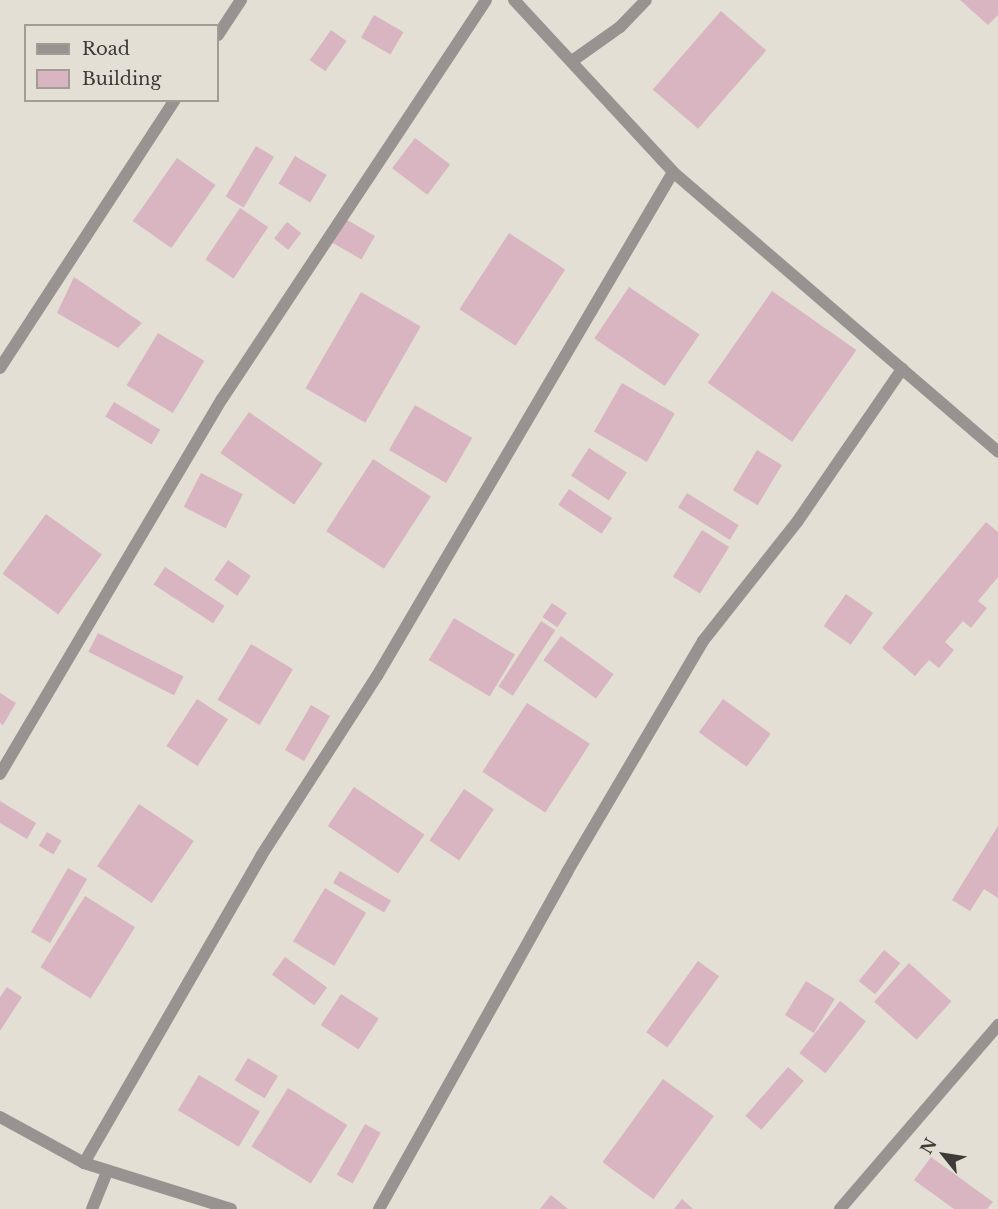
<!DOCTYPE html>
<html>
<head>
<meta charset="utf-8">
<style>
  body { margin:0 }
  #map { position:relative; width:998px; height:1209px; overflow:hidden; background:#e3dfd4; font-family:"Libre Baskerville",serif }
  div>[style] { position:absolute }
  .building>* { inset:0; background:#d8b5c0; transform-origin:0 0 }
  .street>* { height:12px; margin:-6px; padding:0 6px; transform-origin:6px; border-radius:6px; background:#989291 }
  span { translate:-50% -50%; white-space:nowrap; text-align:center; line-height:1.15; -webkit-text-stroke:4.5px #e3dfd4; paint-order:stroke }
  .legend { position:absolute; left:24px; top:24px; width:195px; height:78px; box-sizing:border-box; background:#e3dfd4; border:2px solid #a19d95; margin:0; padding:8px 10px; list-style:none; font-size:18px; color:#3d3b37 }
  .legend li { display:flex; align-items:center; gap:12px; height:30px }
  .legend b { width:30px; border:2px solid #a19d95 }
  .north { position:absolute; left:914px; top:1125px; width:60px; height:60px; -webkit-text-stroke:4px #e3dfd4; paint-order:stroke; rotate:300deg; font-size:16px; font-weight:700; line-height:24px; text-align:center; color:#3d3b37 }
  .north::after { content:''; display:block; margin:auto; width:21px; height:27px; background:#3d3b37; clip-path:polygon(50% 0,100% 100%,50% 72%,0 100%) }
</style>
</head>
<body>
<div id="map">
  <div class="building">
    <i style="clip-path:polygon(960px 0,998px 0,998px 15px,988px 25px)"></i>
    <i style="left:721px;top:11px;width:60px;height:104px;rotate:41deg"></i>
    <i style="left:374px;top:15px;width:34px;height:26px;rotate:30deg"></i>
    <i style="left:331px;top:30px;width:19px;height:37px;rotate:35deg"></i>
    <i style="left:415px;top:138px;width:44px;height:38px;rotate:37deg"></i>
    <i style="left:256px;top:146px;width:21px;height:59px;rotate:31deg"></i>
    <i style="left:295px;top:156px;width:37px;height:32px;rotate:31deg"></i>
    <i style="left:177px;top:158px;width:47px;height:77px;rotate:35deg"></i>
    <i style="left:240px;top:208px;width:34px;height:62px;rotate:34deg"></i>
    <i style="left:342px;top:217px;width:38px;height:27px;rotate:30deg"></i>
    <i style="left:287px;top:222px;width:18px;height:21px;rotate:38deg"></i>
    <i style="left:509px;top:233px;width:67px;height:91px;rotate:33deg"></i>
    <i style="clip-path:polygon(74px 277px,142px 323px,118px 348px,57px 313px)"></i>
    <i style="left:629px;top:287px;width:85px;height:62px;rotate:34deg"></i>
    <i style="left:772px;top:291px;width:103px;height:112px;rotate:35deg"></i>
    <i style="left:361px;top:292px;width:69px;height:111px;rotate:30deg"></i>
    <i style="left:158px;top:333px;width:54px;height:61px;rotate:31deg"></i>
    <i style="left:622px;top:383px;width:61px;height:56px;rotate:30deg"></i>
    <i style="left:114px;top:402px;width:54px;height:17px;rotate:31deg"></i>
    <i style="left:415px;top:405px;width:66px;height:52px;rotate:30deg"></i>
    <i style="left:249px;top:412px;width:90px;height:50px;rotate:35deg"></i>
    <i style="left:589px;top:448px;width:45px;height:33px;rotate:33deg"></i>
    <i style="left:757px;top:450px;width:29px;height:47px;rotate:31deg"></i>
    <i style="left:373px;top:459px;width:69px;height:86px;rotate:33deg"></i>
    <i style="left:201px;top:473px;width:47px;height:38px;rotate:27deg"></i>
    <i style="left:569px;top:489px;width:52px;height:19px;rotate:34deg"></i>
    <i style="left:687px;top:493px;width:61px;height:17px;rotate:32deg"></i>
    <i style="left:46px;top:514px;width:69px;height:74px;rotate:36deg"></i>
    <i style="clip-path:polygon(986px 522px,998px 532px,998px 577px,978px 601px,987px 608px,971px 628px,963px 621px,945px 642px,954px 650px,939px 668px,929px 660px,915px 676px,882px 648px)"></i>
    <i style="left:702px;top:530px;width:32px;height:55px;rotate:32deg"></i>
    <i style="left:228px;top:560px;width:28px;height:24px;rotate:35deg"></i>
    <i style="left:165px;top:567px;width:71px;height:21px;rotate:33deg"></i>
    <i style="left:846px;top:594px;width:33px;height:39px;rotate:35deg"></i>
    <i style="left:552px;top:603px;width:18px;height:17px;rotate:34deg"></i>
    <i style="left:454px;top:618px;width:71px;height:49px;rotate:31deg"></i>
    <i style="left:541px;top:621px;width:17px;height:78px;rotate:33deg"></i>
    <i style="left:98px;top:633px;width:96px;height:21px;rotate:27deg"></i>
    <i style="left:561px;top:636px;width:65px;height:30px;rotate:36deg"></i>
    <i style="left:251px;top:644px;width:49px;height:65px;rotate:31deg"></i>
    <i style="clip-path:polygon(0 693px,16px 703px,3px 725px,0 723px)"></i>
    <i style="left:197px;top:699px;width:37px;height:56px;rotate:33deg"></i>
    <i style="left:723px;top:699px;width:59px;height:41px;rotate:36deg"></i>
    <i style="left:527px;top:703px;width:75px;height:82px;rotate:33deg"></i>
    <i style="left:311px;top:705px;width:22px;height:52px;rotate:30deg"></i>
    <i style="left:354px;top:787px;width:85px;height:47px;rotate:34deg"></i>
    <i style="left:464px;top:789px;width:36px;height:62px;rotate:34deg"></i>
    <i style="clip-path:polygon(0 801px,36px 823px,27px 839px,0 823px)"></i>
    <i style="left:139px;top:804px;width:66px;height:75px;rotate:34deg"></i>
    <i style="clip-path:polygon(998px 826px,998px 898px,984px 889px,970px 911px,952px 900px)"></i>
    <i style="left:47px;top:832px;width:17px;height:16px;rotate:31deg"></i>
    <i style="left:68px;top:868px;width:22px;height:74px;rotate:30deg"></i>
    <i style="left:340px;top:871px;width:59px;height:14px;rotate:30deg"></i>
    <i style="left:325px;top:888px;width:48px;height:62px;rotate:31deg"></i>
    <i style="left:85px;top:896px;width:59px;height:84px;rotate:32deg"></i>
    <i style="left:884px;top:950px;width:21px;height:40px;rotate:39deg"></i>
    <i style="left:285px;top:957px;width:52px;height:22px;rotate:36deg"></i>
    <i style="left:698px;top:961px;width:26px;height:88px;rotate:36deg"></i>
    <i style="left:909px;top:963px;width:57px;height:52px;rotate:42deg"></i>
    <i style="left:806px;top:981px;width:34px;height:40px;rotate:32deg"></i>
    <i style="clip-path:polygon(7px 987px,22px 997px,0 1031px,0 997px)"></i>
    <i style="left:341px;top:994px;width:45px;height:37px;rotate:33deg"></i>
    <i style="left:840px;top:1001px;width:33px;height:66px;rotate:38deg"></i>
    <i style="left:248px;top:1058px;width:35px;height:26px;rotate:31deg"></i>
    <i style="left:788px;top:1067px;width:21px;height:65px;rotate:41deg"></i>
    <i style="left:199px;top:1075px;width:71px;height:41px;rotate:31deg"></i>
    <i style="left:663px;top:1079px;width:63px;height:103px;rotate:36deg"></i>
    <i style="left:288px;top:1088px;width:70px;height:69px;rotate:32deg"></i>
    <i style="left:365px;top:1124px;width:18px;height:58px;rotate:29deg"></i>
    <i style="clip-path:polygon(931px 1157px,993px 1202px,987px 1209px,954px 1209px,914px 1180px)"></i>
    <i style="clip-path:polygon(551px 1195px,568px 1209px,540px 1209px)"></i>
    <i style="clip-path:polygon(682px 1199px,693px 1209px,674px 1209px)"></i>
  </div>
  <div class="street">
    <i style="left:514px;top:0;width:234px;rotate:47.2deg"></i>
    <i style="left:673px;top:172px;width:429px;rotate:40.7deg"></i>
    <i style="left:218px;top:35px;width:42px;rotate:-56.7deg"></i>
    <i style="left:572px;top:61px;width:59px;rotate:-35.3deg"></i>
    <i style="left:620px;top:27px;width:37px;rotate:-46deg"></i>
    <i style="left:0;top:368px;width:320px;rotate:-56.9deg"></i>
    <i style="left:0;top:774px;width:436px;rotate:-59.4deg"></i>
    <i style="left:222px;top:399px;width:478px;rotate:-56.5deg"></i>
    <i style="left:0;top:1117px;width:96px;rotate:28.7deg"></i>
    <i style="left:84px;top:1163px;width:154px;rotate:17.4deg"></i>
    <i style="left:84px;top:1163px;width:354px;rotate:-60deg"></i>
    <i style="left:261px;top:856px;width:214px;rotate:-57.2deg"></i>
    <i style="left:377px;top:676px;width:584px;rotate:-59.57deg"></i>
    <i style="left:92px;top:1209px;width:40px;rotate:-68deg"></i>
    <i style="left:379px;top:1209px;width:386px;rotate:-60.8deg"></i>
    <i style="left:567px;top:872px;width:268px;rotate:-59.5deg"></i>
    <i style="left:703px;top:641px;width:152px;rotate:-51.7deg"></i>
    <i style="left:797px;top:522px;width:186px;rotate:-55.5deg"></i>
    <i style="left:840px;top:1209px;width:243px;rotate:-49.3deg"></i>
  </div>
  <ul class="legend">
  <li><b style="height:8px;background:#989291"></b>Road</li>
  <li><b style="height:16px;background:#d8b5c0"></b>Building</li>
  </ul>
  <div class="north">N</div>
</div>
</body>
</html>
